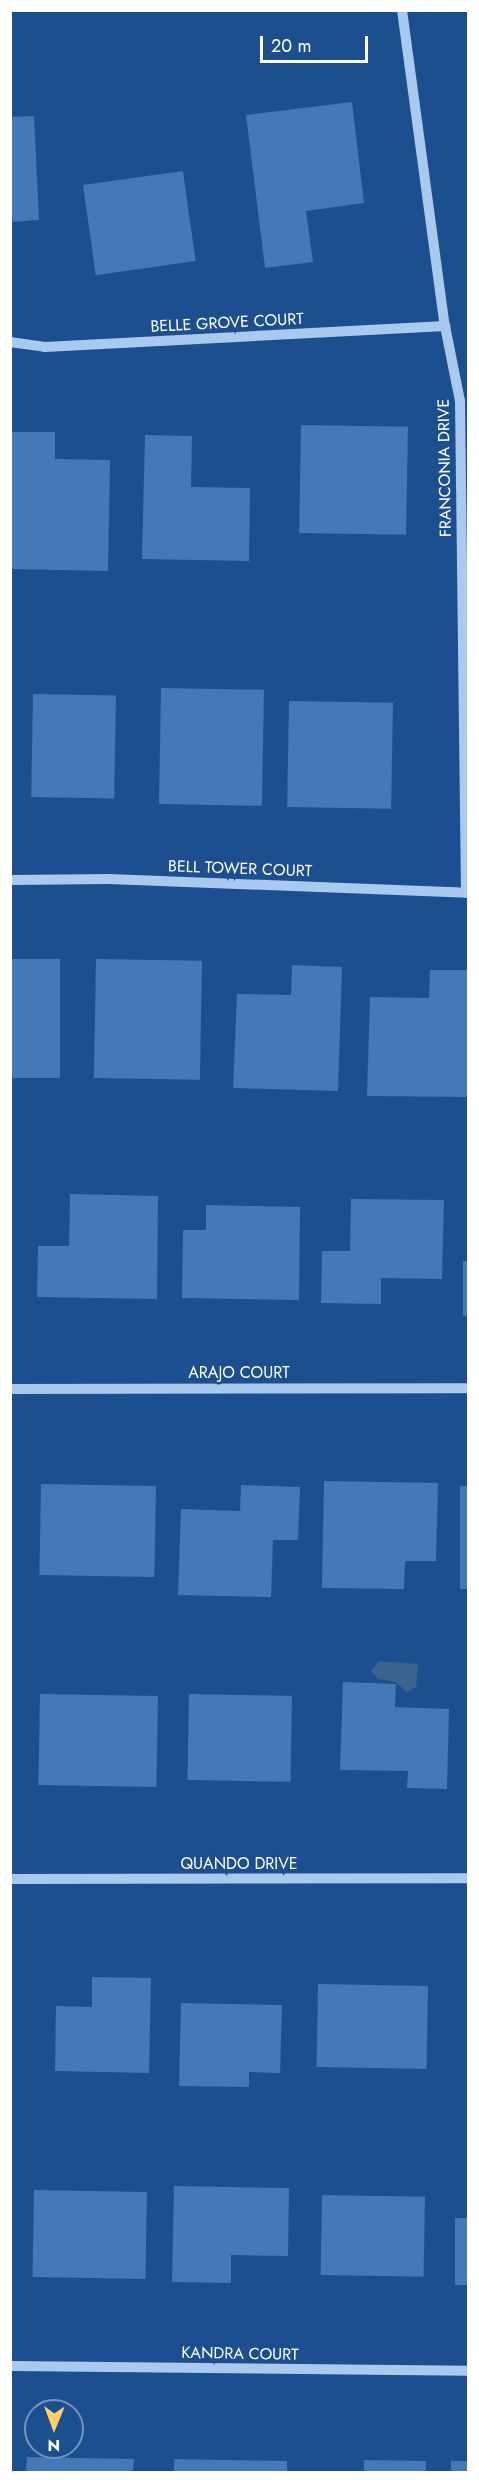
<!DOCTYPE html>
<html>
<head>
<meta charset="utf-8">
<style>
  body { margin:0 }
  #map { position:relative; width:479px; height:2483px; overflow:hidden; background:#1b4f8f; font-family:Jost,sans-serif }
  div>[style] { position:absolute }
  .water>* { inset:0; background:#3c6290 }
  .building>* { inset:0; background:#4478b7; transform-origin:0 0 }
  .minor>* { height:10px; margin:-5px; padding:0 5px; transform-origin:5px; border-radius:5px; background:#a9c9ee }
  span { translate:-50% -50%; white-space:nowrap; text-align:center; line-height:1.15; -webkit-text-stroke:5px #1b4f8f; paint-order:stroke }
  .street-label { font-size:16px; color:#fff }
  .frame { position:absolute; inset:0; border:12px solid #fff; pointer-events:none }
  .north { position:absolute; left:24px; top:2399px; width:60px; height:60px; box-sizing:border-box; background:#1b4f8f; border:2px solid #7695bc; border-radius:50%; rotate:181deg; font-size:16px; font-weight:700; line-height:24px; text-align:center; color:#fff }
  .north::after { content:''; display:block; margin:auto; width:21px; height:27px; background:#ffd166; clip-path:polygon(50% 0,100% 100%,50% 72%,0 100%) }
  .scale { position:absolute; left:260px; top:36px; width:108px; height:27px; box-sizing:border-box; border:3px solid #fff; border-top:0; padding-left:8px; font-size:18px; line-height:21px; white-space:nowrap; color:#fff; -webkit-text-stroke:4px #1b4f8f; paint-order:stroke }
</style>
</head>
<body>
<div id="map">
  <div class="water">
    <i style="clip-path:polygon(379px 1661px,418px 1664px,416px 1687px,407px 1692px,395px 1682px,378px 1679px,371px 1671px)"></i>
  </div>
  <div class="building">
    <i style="clip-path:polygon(352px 102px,364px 203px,306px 211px,313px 262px,265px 268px,246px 115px)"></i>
    <i style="clip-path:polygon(34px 116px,39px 220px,10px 222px,10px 117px)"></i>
    <i style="left:183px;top:171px;width:91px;height:101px;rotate:82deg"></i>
    <i style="left:301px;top:425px;width:107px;height:108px;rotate:1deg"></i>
    <i style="clip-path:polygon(10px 432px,55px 432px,55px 459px,110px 460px,108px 571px,10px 569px)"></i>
    <i style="clip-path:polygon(145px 435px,192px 436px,191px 487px,250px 488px,249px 561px,142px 559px)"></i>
    <i style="left:161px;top:688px;width:103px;height:116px;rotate:1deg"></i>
    <i style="left:33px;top:694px;width:83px;height:103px;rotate:1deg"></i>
    <i style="left:289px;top:701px;width:104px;height:106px;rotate:1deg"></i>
    <i style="left:10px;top:959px;width:50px;height:119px"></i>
    <i style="left:96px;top:959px;width:106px;height:119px;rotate:1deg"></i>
    <i style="clip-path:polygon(292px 965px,342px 967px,338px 1091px,233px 1088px,237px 994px,291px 995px)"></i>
    <i style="clip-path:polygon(430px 970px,468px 970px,468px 1097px,367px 1096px,370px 997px,429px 998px)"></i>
    <i style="clip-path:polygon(70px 1194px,158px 1196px,157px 1299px,37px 1297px,38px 1246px,69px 1246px)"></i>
    <i style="clip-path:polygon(351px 1199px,444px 1200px,442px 1279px,381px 1278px,381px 1304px,321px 1303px,322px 1251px,350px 1251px)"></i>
    <i style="clip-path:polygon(206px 1205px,300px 1207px,299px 1300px,182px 1298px,183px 1230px,206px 1230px)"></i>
    <i style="left:463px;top:1261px;width:5px;height:55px"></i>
    <i style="clip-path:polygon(324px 1481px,438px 1483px,436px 1561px,405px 1561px,404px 1589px,322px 1588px)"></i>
    <i style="left:41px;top:1484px;width:115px;height:91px;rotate:1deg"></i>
    <i style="clip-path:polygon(241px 1485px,300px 1487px,298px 1540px,273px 1540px,271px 1597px,178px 1595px,181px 1509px,240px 1511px)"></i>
    <i style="left:460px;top:1486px;width:8px;height:103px"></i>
    <i style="clip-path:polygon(343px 1682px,396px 1684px,395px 1707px,449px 1709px,447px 1789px,407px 1788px,408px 1771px,340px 1770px)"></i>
    <i style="left:40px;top:1694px;width:118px;height:91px;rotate:1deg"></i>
    <i style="left:189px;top:1694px;width:103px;height:86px;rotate:1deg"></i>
    <i style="clip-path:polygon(92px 1977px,151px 1978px,149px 2073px,55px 2071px,56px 2006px,92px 2007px)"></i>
    <i style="left:318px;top:1984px;width:110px;height:83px;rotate:1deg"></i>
    <i style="clip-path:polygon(181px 2003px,282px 2005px,280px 2073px,249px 2072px,249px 2087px,179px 2086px)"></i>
    <i style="clip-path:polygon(174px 2186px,289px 2188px,288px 2256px,231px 2255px,231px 2283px,172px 2282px)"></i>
    <i style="left:34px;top:2190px;width:113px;height:87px;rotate:1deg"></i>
    <i style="left:322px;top:2195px;width:103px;height:80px;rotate:1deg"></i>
    <i style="left:455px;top:2218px;width:13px;height:67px"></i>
    <i style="clip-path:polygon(27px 2457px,134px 2459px,133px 2472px,26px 2472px)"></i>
    <i style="clip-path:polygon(174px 2459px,287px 2461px,287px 2472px,174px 2472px)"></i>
    <i style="left:364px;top:2460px;width:62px;height:12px;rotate:1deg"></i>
    <i style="left:451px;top:2461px;width:17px;height:11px"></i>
  </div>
  <div class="minor">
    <i style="left:402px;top:10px;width:319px;rotate:82.3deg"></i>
    <i style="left:445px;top:326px;width:76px;rotate:78.7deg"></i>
    <i style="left:460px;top:401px;width:492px;rotate:89.3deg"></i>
    <i style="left:10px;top:342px;width:35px;rotate:8deg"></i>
    <i style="left:45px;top:347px;width:401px;rotate:-3deg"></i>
    <i style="left:10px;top:880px;width:99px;rotate:-0.6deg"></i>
    <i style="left:109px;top:879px;width:359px;rotate:2.2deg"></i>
    <i style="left:10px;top:1389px;width:458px;rotate:-0.1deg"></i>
    <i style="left:10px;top:1879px;width:458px;rotate:-0.1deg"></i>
    <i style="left:10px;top:2366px;width:458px;rotate:0.6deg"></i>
  </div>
  <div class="street-label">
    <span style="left:227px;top:323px;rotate:-3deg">BELLE GROVE COURT</span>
    <span style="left:445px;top:468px;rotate:-91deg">FRANCONIA DRIVE</span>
    <span style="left:240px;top:869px;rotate:2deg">BELL TOWER COURT</span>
    <span style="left:239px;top:1373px">ARAJO COURT</span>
    <span style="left:239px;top:1864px">QUANDO DRIVE</span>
    <span style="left:240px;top:2354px;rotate:1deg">KANDRA COURT</span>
  </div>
  <div class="frame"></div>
  <div class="north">N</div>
  <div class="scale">20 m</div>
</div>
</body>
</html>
